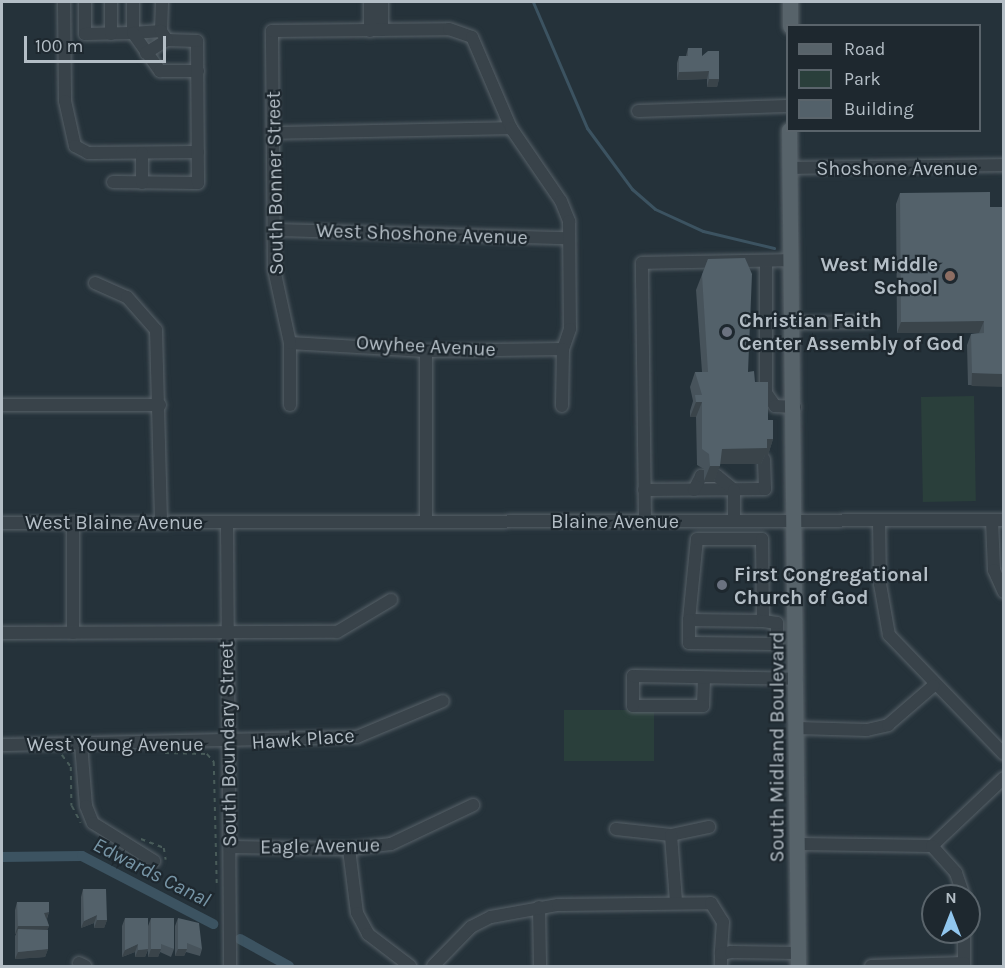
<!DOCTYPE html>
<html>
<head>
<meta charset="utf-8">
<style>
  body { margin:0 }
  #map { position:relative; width:1005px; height:968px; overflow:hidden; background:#25323a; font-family:Karla,sans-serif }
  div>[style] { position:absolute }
  .green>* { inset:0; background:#2a3f3b; transform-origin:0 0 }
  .stream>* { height:3px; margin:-1.5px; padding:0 1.5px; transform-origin:1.5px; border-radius:1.5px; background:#3c5361 }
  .canal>* { height:10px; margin:-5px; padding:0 5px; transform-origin:5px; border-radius:5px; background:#3c5361 }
  .path>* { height:1.5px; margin-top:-0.75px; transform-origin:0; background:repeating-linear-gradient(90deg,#495c5a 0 4.5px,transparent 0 9px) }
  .roads { filter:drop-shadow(0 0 2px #576168) drop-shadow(0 0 2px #576168) }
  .minor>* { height:12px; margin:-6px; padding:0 6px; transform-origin:6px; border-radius:6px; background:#39434a }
  .major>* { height:15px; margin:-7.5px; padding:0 7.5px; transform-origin:7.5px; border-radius:7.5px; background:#57636a }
  .wall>* { inset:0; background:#47535b }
  .shaded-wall>* { inset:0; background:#3a444a; transform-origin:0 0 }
  .building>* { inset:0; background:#53616a }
  .dots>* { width:16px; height:16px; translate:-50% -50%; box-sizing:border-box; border:3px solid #1e282f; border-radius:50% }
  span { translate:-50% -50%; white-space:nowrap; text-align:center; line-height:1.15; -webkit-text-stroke:4.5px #1e282f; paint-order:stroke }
  .street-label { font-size:20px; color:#b4bec6 }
  .poi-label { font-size:20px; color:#b4bec6; font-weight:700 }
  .right { translate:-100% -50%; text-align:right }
  .left { translate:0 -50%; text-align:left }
  .water-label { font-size:21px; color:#7795a6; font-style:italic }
  .frame { position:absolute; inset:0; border:3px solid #b4bec6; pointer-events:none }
  .legend { position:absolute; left:786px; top:24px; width:195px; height:108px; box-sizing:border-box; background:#1e282f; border:2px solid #5a646b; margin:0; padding:8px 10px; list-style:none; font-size:18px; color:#b4bec6 }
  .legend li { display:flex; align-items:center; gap:12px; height:30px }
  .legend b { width:30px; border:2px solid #5a646b }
  .north { position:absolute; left:921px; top:884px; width:60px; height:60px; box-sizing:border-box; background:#1e282f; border:2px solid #5a646b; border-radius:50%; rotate:0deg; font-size:16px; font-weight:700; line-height:24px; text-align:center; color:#b4bec6 }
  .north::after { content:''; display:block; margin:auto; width:21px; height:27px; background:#91c6ee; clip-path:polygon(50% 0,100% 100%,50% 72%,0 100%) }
  .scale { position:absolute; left:24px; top:36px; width:142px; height:27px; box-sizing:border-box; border:3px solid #b4bec6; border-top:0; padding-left:8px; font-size:18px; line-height:21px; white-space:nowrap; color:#b4bec6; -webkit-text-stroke:4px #1e282f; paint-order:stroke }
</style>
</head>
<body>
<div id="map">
  <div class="green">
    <i style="left:974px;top:396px;width:105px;height:53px;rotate:89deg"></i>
    <i style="left:564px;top:710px;width:90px;height:51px"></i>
  </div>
  <div class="stream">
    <i style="left:533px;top:2px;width:137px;rotate:66.8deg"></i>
    <i style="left:587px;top:128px;width:76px;rotate:53.6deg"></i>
    <i style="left:632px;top:189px;width:30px;rotate:41deg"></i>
    <i style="left:655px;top:209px;width:53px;rotate:24.6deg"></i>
    <i style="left:703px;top:231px;width:73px;rotate:13.5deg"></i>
  </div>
  <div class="canal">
    <i style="left:2px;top:857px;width:80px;rotate:-0.7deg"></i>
    <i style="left:82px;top:856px;width:148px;rotate:27.4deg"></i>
    <i style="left:240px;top:939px;width:56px;rotate:28.9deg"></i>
  </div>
  <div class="path">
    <i style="left:165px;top:753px;width:42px;rotate:1.4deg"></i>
    <i style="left:207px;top:754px;width:11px;rotate:49deg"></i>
    <i style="left:214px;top:762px;width:124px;rotate:88.6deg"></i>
    <i style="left:62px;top:755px;width:15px;rotate:53deg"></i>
    <i style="left:71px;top:767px;width:39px;rotate:89deg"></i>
    <i style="left:72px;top:806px;width:19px;rotate:62deg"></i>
    <i style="left:141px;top:839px;width:25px;rotate:21deg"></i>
    <i style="left:164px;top:848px;width:12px;rotate:81deg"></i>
    <i style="left:101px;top:842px;width:47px;rotate:31deg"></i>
  </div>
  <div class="roads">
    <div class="minor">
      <i style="left:64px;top:2px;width:99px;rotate:89.4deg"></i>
      <i style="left:65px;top:101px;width:46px;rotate:77.5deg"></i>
      <i style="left:75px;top:146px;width:15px;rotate:28deg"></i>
      <i style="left:88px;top:153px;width:110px;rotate:-0.5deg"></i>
      <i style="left:85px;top:2px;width:32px;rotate:90deg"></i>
      <i style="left:85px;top:34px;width:48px;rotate:-1.2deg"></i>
      <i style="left:133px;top:33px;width:31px;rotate:-90deg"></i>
      <i style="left:111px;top:2px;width:32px;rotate:90deg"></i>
      <i style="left:162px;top:2px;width:29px;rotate:92deg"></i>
      <i style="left:161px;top:31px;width:28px;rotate:176deg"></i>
      <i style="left:133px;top:33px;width:47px;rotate:54.6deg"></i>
      <i style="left:160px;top:71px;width:38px"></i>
      <i style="left:382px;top:30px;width:28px;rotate:-90deg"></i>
      <i style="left:370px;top:31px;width:29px;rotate:-90deg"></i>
      <i style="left:146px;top:53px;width:25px;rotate:-32deg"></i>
      <i style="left:638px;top:111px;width:150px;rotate:-1.9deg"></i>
      <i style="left:274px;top:133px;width:237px;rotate:-1.2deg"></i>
      <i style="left:791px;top:168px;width:213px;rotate:-0.8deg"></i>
      <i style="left:113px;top:182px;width:85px;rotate:0.7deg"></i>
      <i style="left:198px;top:183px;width:142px;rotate:-90.4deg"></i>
      <i style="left:197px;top:41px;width:30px;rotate:-178deg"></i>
      <i style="left:167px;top:40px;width:11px;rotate:-124deg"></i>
      <i style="left:142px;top:183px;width:30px;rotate:-90deg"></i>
      <i style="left:274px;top:230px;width:295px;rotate:1.6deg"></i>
      <i style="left:766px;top:261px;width:132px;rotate:90deg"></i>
      <i style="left:766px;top:393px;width:16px;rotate:55deg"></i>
      <i style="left:775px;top:406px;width:20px;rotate:3deg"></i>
      <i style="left:95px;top:283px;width:35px;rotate:24deg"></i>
      <i style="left:127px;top:297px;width:44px;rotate:48.7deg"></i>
      <i style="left:156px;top:330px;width:191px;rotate:88.5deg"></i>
      <i style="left:793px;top:323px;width:78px;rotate:-0.7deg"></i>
      <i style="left:290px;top:343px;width:136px;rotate:3.4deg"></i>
      <i style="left:426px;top:351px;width:137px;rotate:-0.8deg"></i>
      <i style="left:426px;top:351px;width:170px;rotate:90deg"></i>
      <i style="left:2px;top:405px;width:158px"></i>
      <i style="left:290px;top:405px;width:62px;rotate:-90deg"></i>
      <i style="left:290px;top:343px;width:76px;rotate:-102.2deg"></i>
      <i style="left:274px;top:269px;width:238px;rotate:-90.5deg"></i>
      <i style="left:272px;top:31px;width:177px;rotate:-0.6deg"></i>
      <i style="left:449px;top:29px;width:24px;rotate:19deg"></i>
      <i style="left:472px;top:37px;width:99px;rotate:66.8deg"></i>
      <i style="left:511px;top:128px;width:88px;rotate:55.6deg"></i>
      <i style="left:561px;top:201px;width:22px;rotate:68deg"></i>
      <i style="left:569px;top:221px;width:108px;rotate:89.5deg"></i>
      <i style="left:570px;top:329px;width:21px;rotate:109deg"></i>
      <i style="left:563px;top:349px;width:57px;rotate:91deg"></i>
      <i style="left:644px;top:490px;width:121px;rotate:-0.5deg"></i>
      <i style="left:765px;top:489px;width:30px;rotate:-92deg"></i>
      <i style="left:694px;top:490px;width:16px;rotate:-63deg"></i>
      <i style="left:701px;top:476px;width:16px"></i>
      <i style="left:717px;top:476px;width:22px;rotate:39deg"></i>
      <i style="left:734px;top:490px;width:30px;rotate:90deg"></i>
      <i style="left:879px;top:520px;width:64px;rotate:89.1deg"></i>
      <i style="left:880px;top:584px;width:52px;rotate:80deg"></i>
      <i style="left:889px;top:635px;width:165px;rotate:46deg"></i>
      <i style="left:992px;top:520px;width:50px;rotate:87.7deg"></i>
      <i style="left:994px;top:570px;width:24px;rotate:66deg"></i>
      <i style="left:645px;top:521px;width:258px;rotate:-90.7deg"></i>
      <i style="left:642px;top:263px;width:150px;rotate:-1.1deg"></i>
      <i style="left:73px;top:522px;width:111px;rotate:90deg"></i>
      <i style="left:227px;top:522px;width:444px;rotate:89.6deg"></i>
      <i style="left:2px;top:523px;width:1002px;rotate:-0.17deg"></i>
      <i style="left:689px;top:620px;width:81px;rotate:-84.4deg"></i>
      <i style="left:697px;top:539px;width:65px"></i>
      <i style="left:762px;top:539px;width:82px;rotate:89.3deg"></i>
      <i style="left:763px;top:621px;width:74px;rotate:-179.2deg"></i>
      <i style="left:689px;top:620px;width:23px;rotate:90deg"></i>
      <i style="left:689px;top:643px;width:88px;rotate:0.7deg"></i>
      <i style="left:777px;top:644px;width:21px;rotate:-90deg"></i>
      <i style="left:777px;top:623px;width:14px;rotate:-172deg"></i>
      <i style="left:2px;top:633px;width:335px;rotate:-0.2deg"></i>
      <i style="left:337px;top:632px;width:63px;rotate:-30.7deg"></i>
      <i style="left:704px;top:678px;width:28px;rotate:92deg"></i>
      <i style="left:703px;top:706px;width:70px;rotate:180deg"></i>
      <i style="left:633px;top:706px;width:30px;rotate:-90deg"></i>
      <i style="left:633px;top:676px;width:164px;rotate:1deg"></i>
      <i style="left:797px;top:728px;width:70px;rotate:1.6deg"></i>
      <i style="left:867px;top:730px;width:22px;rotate:-13deg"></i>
      <i style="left:888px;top:725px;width:60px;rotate:-40.9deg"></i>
      <i style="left:81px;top:744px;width:62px;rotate:85.4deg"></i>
      <i style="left:86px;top:806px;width:18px;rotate:68deg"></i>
      <i style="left:93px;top:823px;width:72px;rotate:31.9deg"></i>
      <i style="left:2px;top:745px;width:355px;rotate:-1.3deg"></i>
      <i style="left:357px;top:737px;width:93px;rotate:-22.7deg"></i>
      <i style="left:616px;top:829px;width:55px;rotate:6.2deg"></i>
      <i style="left:671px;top:835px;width:39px;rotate:-12deg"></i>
      <i style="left:671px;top:835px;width:67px;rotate:85.7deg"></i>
      <i style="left:799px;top:844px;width:133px;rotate:0.9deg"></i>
      <i style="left:932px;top:846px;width:99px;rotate:-43.4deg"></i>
      <i style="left:932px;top:846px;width:36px;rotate:48deg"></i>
      <i style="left:956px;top:873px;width:24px;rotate:71deg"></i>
      <i style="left:230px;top:847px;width:119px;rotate:1deg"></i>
      <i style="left:349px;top:849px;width:42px;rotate:-6.8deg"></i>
      <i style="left:391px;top:844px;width:91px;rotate:-25.4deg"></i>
      <i style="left:349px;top:849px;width:64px;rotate:82.9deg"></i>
      <i style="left:357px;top:913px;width:24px;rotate:62deg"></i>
      <i style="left:368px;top:934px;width:53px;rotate:37.3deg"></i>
      <i style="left:539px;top:907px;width:59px;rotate:89deg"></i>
      <i style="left:964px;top:932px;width:34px;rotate:90deg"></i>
      <i style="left:79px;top:963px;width:7px;rotate:27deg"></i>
      <i style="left:433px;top:966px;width:54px;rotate:-45.7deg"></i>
      <i style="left:471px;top:927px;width:22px;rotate:-27deg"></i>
      <i style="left:491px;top:917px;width:68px;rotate:-10.2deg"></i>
      <i style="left:558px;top:905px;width:153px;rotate:-0.7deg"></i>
      <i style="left:711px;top:903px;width:22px;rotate:58deg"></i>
      <i style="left:723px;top:922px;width:32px;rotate:94deg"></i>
      <i style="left:721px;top:966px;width:12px;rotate:-90deg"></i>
      <i style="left:721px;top:954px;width:10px;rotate:-11deg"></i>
      <i style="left:731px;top:952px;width:67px;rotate:0.9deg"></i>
      <i style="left:871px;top:966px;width:93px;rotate:-1.8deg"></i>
    </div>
    <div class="major">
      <i style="left:790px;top:26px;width:24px;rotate:-90deg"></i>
      <i style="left:789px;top:130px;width:836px;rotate:89.38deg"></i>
    </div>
  </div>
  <div class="wall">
    <i style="clip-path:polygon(688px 48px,702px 56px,719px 79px,717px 87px,707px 87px,707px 79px,677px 80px,677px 63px,679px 56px,686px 56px)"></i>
    <i style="clip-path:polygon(900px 193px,990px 207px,1004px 386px,968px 385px,967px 345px,971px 334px,979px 333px,897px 333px,896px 204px)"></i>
    <i style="clip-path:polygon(708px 259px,748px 372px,755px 382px,768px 420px,773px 439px,768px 455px,765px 455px,761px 464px,720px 464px,714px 481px,704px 481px,704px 469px,697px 465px,696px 417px,690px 417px,690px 411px,693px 401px,690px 387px,695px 372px,702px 372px,696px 290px)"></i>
    <i style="clip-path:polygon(83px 889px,107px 920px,104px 928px,94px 928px,94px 923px,81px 928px,81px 897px)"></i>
    <i style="clip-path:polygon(17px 902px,49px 912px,47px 919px,49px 926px,47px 930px,48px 949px,45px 957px,15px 959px,15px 936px,16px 934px,15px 934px,15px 910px)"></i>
    <i style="clip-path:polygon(125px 918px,148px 926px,151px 918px,174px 949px,171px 957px,160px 952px,158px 957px,148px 957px,148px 950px,145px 957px,135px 957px,135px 952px,122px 957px,122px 926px)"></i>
    <i style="clip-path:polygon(178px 918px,202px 949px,200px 956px,186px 952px,184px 956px,175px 956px,175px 926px)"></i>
  </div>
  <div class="shaded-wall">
    <i style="clip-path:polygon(709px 71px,707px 79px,677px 80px,679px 72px)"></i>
    <i style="clip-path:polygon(709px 79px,719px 79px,717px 87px,707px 87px)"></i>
    <i style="clip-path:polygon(984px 321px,979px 333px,897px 333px,901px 322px)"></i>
    <i style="left:972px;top:373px;width:32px;height:13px;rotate:2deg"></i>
    <i style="clip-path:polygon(696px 402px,702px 402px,696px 417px,690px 417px)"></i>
    <i style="clip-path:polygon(767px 439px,773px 439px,768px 455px,765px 455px,761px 464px,716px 464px,722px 449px)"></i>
    <i style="clip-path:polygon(710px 466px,720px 466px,714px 481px,704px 481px)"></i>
    <i style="clip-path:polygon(49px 912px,46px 920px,44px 913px)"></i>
    <i style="clip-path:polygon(97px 915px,94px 923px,81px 928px,84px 921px)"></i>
    <i style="clip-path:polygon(97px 920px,107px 920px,104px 928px,94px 928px)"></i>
    <i style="clip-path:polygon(18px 926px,49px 926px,46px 933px,18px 929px,16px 934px,15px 934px)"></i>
    <i style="clip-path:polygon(138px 944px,135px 952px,122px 957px,125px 950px)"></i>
    <i style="clip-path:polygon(48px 949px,45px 957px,15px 959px,18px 952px)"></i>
    <i style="clip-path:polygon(148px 949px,145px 957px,135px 957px,138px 950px)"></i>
    <i style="clip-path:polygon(151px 949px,161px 949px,158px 957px,148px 957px)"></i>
    <i style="clip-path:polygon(178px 949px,187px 949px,184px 956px,175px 956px)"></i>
  </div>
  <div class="building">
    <i style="clip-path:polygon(688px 48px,702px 48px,702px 56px,708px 51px,719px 51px,719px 79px,709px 79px,709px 71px,679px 72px,679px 56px,688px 56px)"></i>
    <i style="clip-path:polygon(990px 192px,990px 207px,1004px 207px,1004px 374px,972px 373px,971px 334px,984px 333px,984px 321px,901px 322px,900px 193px)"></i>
    <i style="clip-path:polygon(745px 258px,752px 274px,748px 372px,754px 371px,755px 382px,768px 382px,768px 420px,773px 420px,773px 439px,767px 439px,767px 448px,722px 449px,720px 466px,710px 466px,709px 454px,702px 449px,702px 402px,696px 402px,695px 395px,702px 395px,695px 372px,708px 372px,702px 275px,708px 259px)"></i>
    <i style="clip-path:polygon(83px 889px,106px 889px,107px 920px,97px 920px,97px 915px,84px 921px)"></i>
    <i style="clip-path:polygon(17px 902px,49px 902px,49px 912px,44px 913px,49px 926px,18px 926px)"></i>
    <i style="clip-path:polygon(125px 918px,148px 918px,148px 949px,138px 950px,138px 944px,125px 950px)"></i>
    <i style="clip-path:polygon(151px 918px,174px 918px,174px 949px,161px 944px,161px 949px,151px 949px)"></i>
    <i style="clip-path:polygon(178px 918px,199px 923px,202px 949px,187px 943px,187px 949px,178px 949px)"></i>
    <i style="clip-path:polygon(18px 929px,48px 930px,48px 949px,18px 952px)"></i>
  </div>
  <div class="dots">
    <i style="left:950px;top:276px;background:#8d6e63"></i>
    <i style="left:727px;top:332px;background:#6b7280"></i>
    <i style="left:722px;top:585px;background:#6b7280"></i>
  </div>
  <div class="street-label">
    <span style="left:897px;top:168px">Shoshone Avenue</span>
    <span style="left:275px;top:183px;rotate:-91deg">South Bonner Street</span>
    <span style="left:422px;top:234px;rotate:2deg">West Shoshone Avenue</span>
    <span style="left:426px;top:346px;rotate:3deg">Owyhee Avenue</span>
    <span style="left:615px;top:521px">Blaine Avenue</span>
    <span style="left:114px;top:522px">West Blaine Avenue</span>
    <span style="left:303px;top:739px;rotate:-4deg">Hawk Place</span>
    <span style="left:115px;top:744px">West Young Avenue</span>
    <span style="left:228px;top:744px;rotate:-91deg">South Boundary Street</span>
    <span style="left:777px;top:747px;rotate:-90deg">South Midland Boulevard</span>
    <span style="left:320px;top:846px;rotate:-1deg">Eagle Avenue</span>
  </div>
  <div class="poi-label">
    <span class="right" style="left:938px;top:276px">West Middle<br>School</span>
    <span class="left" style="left:739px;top:332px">Christian Faith<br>Center Assembly of God</span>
    <span class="left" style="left:734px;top:586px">First Congregational<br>Church of God</span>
  </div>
  <div class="water-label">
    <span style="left:152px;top:872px;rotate:27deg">Edwards Canal</span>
  </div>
  <div class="frame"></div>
  <ul class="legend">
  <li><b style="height:8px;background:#57636a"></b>Road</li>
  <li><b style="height:16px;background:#2a3f3b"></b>Park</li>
  <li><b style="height:16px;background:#53616a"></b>Building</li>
  </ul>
  <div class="north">N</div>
  <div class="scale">100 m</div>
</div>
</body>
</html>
